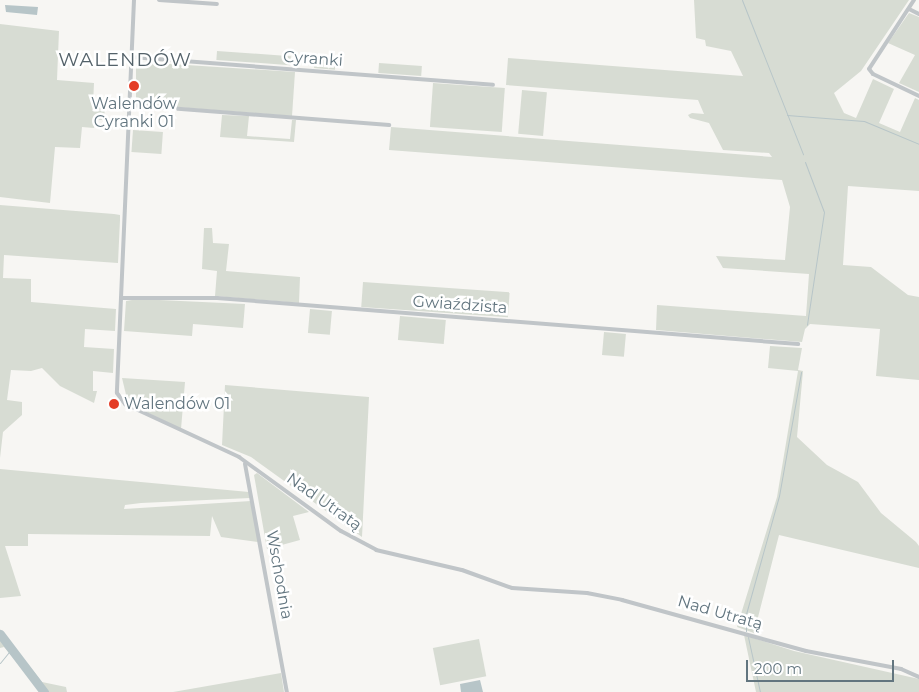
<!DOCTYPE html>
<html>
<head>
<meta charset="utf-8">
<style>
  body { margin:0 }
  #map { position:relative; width:919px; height:692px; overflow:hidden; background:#f7f6f3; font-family:Montserrat,sans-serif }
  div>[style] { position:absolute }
  .green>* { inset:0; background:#d7dcd3; transform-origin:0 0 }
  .water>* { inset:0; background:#b7c5c8 }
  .stream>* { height:1px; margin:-0.5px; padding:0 0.5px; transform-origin:0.5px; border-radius:0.5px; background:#b7c5c8 }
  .river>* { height:9px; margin:-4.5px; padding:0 4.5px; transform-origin:4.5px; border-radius:4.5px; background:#b7c5c8 }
  .street>* { height:4px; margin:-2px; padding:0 2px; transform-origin:2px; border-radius:2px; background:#c0c5c8 }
  .dots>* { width:14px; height:14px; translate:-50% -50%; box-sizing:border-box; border:2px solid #fff; border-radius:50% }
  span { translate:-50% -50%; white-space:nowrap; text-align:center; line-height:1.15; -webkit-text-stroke:5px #fff; paint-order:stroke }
  .street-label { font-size:16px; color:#62757f }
  .poi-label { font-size:16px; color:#62757f }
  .left { translate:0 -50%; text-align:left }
  .quarter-label { font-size:19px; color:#54626a; letter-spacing:1px }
  .scale { position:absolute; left:746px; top:660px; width:148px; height:22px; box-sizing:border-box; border:2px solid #62757f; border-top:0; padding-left:6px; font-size:15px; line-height:18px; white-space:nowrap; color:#62757f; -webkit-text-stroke:4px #fff; paint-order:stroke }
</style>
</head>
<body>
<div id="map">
  <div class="green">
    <i style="clip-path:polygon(694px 0,909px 0,861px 71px,834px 93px,844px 113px,856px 118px,873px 79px,894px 89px,879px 123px,900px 132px,915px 98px,919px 100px,919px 191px,848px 186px,843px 265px,871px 267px,908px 295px,919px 297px,919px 380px,876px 376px,880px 329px,810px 324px,805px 329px,802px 342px,656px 330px,657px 305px,806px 316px,809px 274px,723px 268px,716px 256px,785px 260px,790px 207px,782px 180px,389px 150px,391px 127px,772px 157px,769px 153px,723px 150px,709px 123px,690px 118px,688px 115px,692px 113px,704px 114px,698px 100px,506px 85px,508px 58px,743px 76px,731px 51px,706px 46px,705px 40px,696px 38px)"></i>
    <i style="clip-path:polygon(909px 13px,919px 17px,919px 92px,899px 83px,915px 55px,888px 43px)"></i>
    <i style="clip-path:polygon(0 24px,59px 31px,57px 80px,94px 83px,93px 105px,105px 106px,104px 120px,96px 120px,94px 128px,82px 127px,80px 148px,55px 147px,50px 203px,0 197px)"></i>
    <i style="left:217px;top:51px;width:74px;height:9px;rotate:4deg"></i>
    <i style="left:315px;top:57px;width:21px;height:11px;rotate:5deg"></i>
    <i style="clip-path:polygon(140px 62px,295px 72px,292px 116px,136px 104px,136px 64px)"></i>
    <i style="left:379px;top:63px;width:43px;height:10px;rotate:4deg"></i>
    <i style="left:433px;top:83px;width:72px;height:44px;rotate:4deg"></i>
    <i style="left:522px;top:90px;width:25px;height:44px;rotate:5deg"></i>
    <i style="clip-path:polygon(222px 115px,249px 116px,247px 136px,290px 139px,292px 120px,296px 120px,294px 142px,220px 137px)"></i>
    <i style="left:133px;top:130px;width:30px;height:22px;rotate:4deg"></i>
    <i style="clip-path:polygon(0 205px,114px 214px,120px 215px,120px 220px,118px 263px,4px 255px,3px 278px,31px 279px,31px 302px,116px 309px,115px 331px,85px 329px,84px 347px,114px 349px,113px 373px,93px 371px,93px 391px,97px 391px,94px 403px,60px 386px,42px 368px,31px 371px,11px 370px,7px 400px,22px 402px,22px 415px,3px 432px,0 458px)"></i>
    <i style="clip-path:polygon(204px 228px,212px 228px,213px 243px,229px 244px,226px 271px,300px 277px,299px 303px,215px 296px,217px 271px,202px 269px)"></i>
    <i style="left:363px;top:282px;width:147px;height:25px;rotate:4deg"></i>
    <i style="clip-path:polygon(138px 299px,245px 304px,243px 328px,193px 324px,192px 336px,124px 331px,126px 301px)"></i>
    <i style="left:310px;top:309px;width:22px;height:24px;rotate:5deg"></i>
    <i style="left:400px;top:316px;width:46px;height:24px;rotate:5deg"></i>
    <i style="left:604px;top:332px;width:22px;height:23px;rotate:5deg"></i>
    <i style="clip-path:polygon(770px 346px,802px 348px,798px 370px,803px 371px,797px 437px,827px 465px,858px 482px,881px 513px,916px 542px,919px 546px,919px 568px,779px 535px,754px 633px,737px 627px,777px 497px,798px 371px,768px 368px)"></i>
    <i style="clip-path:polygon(122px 378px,185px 382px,181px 429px,128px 403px)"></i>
    <i style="clip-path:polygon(225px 385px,369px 397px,362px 537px,251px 457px,222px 445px)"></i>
    <i style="clip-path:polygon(0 469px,249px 492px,250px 498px,141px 503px,125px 505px,124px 509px,251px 501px,258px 542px,221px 537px,212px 516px,210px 536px,28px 534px,28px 546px,5px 546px,21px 596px,0 598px)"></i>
    <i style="clip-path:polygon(257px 473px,309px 512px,293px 516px,300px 540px,267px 549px,254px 475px)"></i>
    <i style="clip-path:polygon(0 629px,42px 682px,66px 687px,67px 692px,42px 692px,4px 647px,0 648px)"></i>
    <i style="clip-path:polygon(744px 635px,794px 651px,919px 679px,919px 692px,756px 692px)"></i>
    <i style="left:479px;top:639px;width:38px;height:47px;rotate:79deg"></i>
    <i style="clip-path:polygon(281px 673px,284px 692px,173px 692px)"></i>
  </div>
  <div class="water">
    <i style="clip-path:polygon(5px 5px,38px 7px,37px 15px,6px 12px)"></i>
    <i style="clip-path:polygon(480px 680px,483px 692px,461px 692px,460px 684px)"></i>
  </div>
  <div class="stream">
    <i style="left:742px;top:0;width:166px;rotate:68.4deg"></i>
    <i style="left:787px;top:115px;width:77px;rotate:4.5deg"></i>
    <i style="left:864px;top:121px;width:60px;rotate:22.7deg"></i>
    <i style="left:805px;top:162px;width:53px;rotate:69.2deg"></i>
    <i style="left:824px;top:212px;width:114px;rotate:98.6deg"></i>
    <i style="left:746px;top:631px;width:17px;rotate:-90deg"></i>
    <i style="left:746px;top:614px;width:123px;rotate:-74.4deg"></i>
    <i style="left:779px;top:496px;width:126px;rotate:-79.9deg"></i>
    <i style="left:748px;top:637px;width:56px;rotate:77.7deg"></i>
    <i style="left:0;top:663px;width:19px;rotate:-51deg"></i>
  </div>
  <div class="river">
    <i style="left:0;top:634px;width:73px;rotate:52.8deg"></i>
  </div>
  <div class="street">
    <i style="left:134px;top:0;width:393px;rotate:92.5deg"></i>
    <i style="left:117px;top:393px;width:14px;rotate:54deg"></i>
    <i style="left:125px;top:404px;width:126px;rotate:24.9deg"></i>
    <i style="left:239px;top:457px;width:126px;rotate:36deg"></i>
    <i style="left:341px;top:531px;width:40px;rotate:28deg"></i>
    <i style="left:376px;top:550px;width:88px;rotate:13.1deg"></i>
    <i style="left:462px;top:570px;width:53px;rotate:19.8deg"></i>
    <i style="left:512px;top:588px;width:75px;rotate:3.8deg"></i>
    <i style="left:587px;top:593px;width:36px;rotate:11deg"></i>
    <i style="left:622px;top:600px;width:191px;rotate:15.5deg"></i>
    <i style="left:806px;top:651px;width:97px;rotate:10.7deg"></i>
    <i style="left:901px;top:669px;width:20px;rotate:24deg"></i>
    <i style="left:159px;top:0;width:58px;rotate:3.9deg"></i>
    <i style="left:914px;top:0;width:82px;rotate:123.1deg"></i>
    <i style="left:869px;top:69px;width:6px;rotate:51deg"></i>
    <i style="left:873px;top:74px;width:51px;rotate:25.6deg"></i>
    <i style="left:909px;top:9px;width:11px;rotate:27deg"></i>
    <i style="left:131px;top:57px;width:363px;rotate:4.4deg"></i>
    <i style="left:129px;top:105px;width:261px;rotate:4.4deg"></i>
    <i style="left:121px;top:298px;width:96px"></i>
    <i style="left:217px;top:298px;width:583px;rotate:4.53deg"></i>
    <i style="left:245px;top:464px;width:232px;rotate:79.6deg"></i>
  </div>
  <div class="dots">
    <i style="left:134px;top:86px;background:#e43d27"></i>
    <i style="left:114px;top:404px;background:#e43d27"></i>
  </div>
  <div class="street-label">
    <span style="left:313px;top:59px;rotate:4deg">Cyranki</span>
    <span style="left:460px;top:305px;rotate:4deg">Gwiaździsta</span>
    <span style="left:324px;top:502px;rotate:35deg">Nad Utratą</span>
    <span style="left:279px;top:575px;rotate:80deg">Wschodnia</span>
    <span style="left:720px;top:613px;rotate:16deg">Nad Utratą</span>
  </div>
  <div class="poi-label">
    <span style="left:134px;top:113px">Walendów<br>Cyranki 01</span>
    <span class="left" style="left:124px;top:404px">Walendów 01</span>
  </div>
  <div class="quarter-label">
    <span style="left:125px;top:60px">WALENDÓW</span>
  </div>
  <div class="scale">200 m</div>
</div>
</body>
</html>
